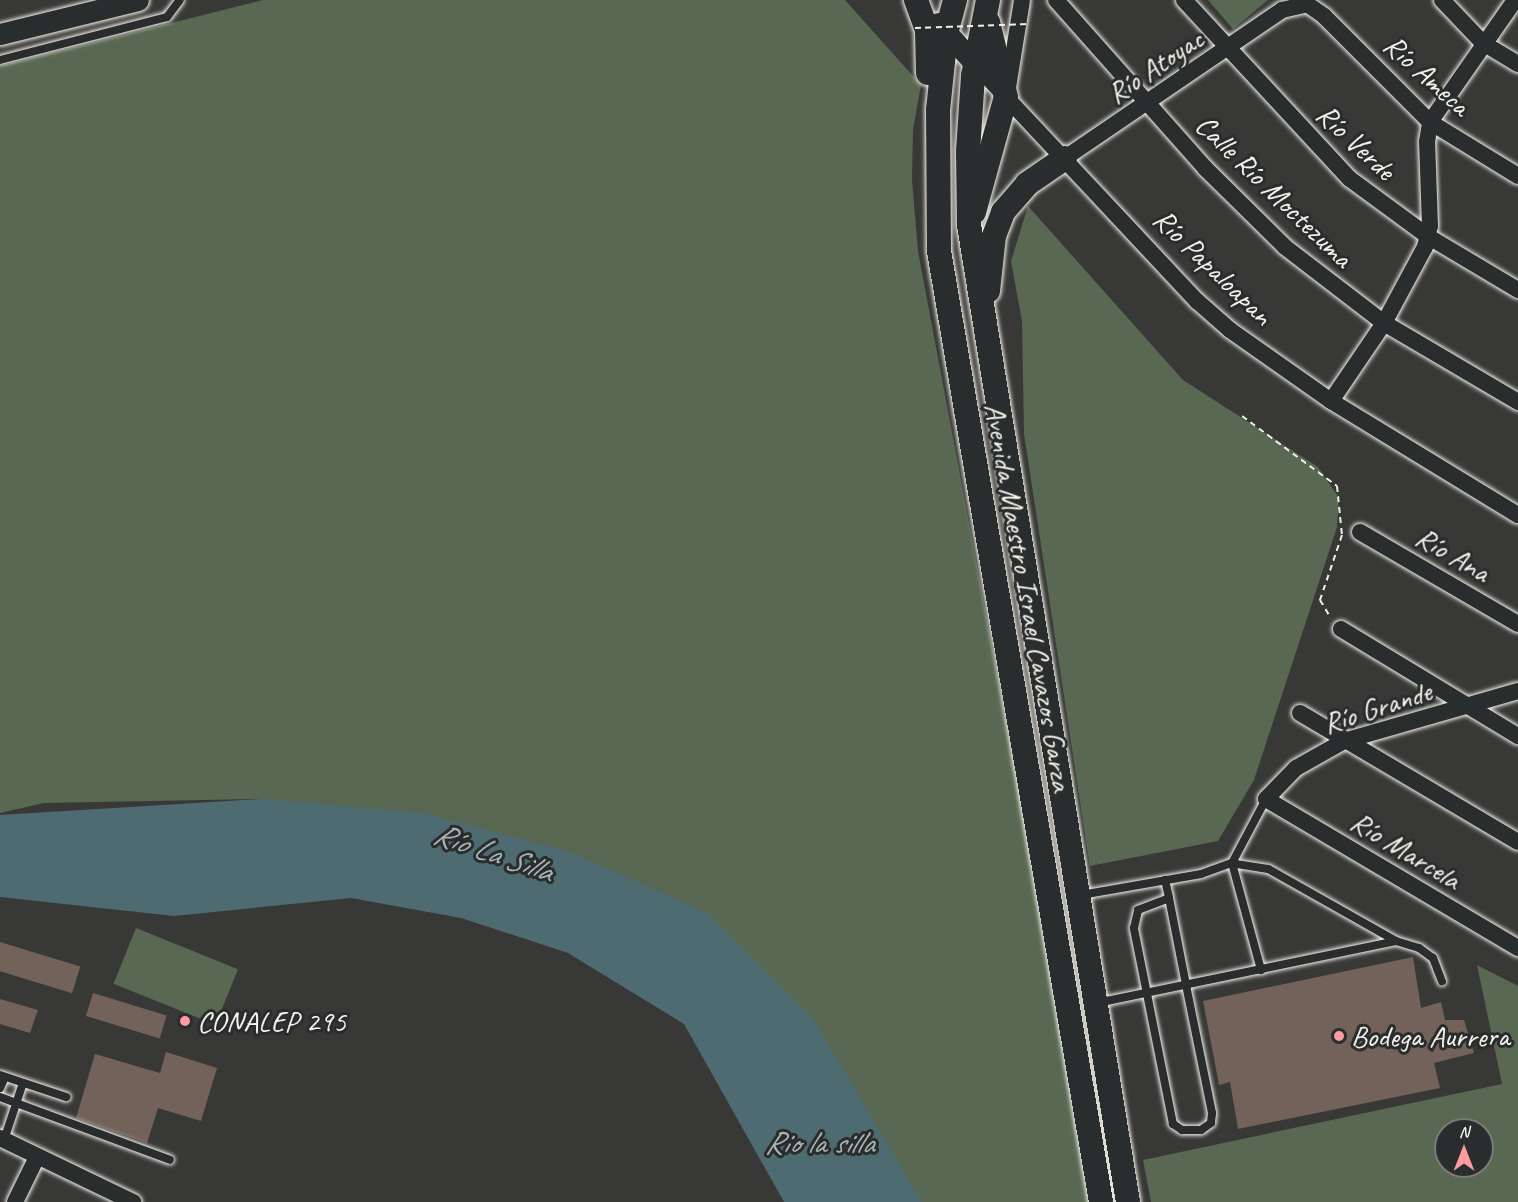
<!DOCTYPE html>
<html>
<head>
<meta charset="utf-8">
<style>
  body { margin:0 }
  #map { position:relative; width:1518px; height:1202px; overflow:hidden; background:#383837; font-family:Caveat,sans-serif }
  div>[style] { position:absolute }
  .green>* { inset:0; background:#586852; transform-origin:0 0 }
  .water>* { inset:0; background:#4e6b72 }
  .building>* { inset:0; background:#726259; transform-origin:0 0 }
  .path>* { height:2px; margin-top:-1px; transform-origin:0; background:repeating-linear-gradient(90deg,#f4f1e8 0 6px,transparent 0 10.5px) }
  .roads { filter:drop-shadow(0 0 2px #f4f1e8) drop-shadow(0 0 2px #f4f1e8) }
  .service>* { height:8px; margin:-4px; padding:0 4px; transform-origin:4px; border-radius:4px; background:#2a2d2e }
  .minor>* { height:16px; margin:-8px; padding:0 8px; transform-origin:8px; border-radius:8px; background:#2a2d2e }
  .tertiary>* { height:21px; margin:-10.5px; padding:0 10.5px; transform-origin:10.5px; border-radius:10.5px; background:#2a2d2e }
  .secondary>* { height:24px; margin:-12px; padding:0 12px; transform-origin:12px; border-radius:12px; background:#2a2d2e }
  .path-bridge>* { height:2px; margin-top:-1px; transform-origin:0; background:repeating-linear-gradient(90deg,#f4f1e8 0 6px,transparent 0 10.5px) }
  .dots>* { width:16px; height:16px; translate:-50% -50%; box-sizing:border-box; border:3px solid #2a2d2e; border-radius:50% }
  span { translate:-50% -50%; white-space:nowrap; text-align:center; line-height:1.15; -webkit-text-stroke:6px #2a2d2e; paint-order:stroke }
  .street-label { font-size:30px; color:#f4f1e8 }
  .poi-label { font-size:30px; color:#f4f1e8 }
  .left { translate:0 -50%; text-align:left }
  .water-label { font-size:32px; color:#a9b5b3; font-style:italic }
  .north { position:absolute; left:1434px; top:1118px; width:60px; height:60px; box-sizing:border-box; background:#2a2d2e; border:2px solid #7b7b78; border-radius:50%; rotate:0deg; font-size:16px; font-weight:700; line-height:24px; text-align:center; color:#f4f1e8 }
  .north::after { content:''; display:block; margin:auto; width:21px; height:27px; background:#ff9aa2; clip-path:polygon(50% 0,100% 100%,50% 72%,0 100%) }
</style>
</head>
<body>
<div id="map">
  <div class="green">
    <i style="clip-path:polygon(263px 0,845px 0,921px 85px,913px 130px,912px 180px,918px 251px,1096px 1202px,868px 1202px,755px 998px,262px 799px,44px 803px,0 813px,0 66px)"></i>
    <i style="clip-path:polygon(1208px 0,1268px 0,1233px 29px)"></i>
    <i style="clip-path:polygon(1028px 206px,1183px 380px,1318px 467px,1339px 498px,1337px 527px,1254px 780px,1218px 841px,1090px 866px,1024px 434px,1022px 321px,1011px 261px)"></i>
    <i style="left:136px;top:928px;width:110px;height:60px;rotate:22deg"></i>
    <i style="clip-path:polygon(evenodd,1477px 965px,1518px 986px,1518px 1202px,1151px 1202px,1143px 1160px,1502px 1084px,1477px 965px,1446px 1130px,1482px 1130px,1482px 1166px,1446px 1166px,1446px 1130px)"></i>
  </div>
  <div class="water">
    <i style="clip-path:polygon(262px 799px,423px 813px,570px 852px,707px 913px,814px 1020px,922px 1202px,784px 1202px,684px 1024px,568px 953px,461px 918px,351px 898px,174px 916px,0 897px,0 815px)"></i>
  </div>
  <div class="building">
    <i style="left:0;top:942px;width:84px;height:28px;rotate:17deg"></i>
    <i style="clip-path:polygon(1413px 957px,1421px 1008px,1441px 1002px,1445px 1020px,1464px 1020px,1474px 1053px,1434px 1063px,1440px 1088px,1238px 1129px,1230px 1082px,1219px 1085px,1203px 1001px)"></i>
    <i style="left:93px;top:993px;width:77px;height:24px;rotate:17deg"></i>
    <i style="clip-path:polygon(0 999px,38px 1010px,30px 1033px,0 1024px)"></i>
    <i style="clip-path:polygon(166px 1052px,217px 1068px,201px 1121px,158px 1108px,147px 1143px,76px 1118px,95px 1054px,160px 1073px)"></i>
  </div>
  <div class="path">
    <i style="left:1242px;top:416px;width:118px;rotate:36.4deg"></i>
    <i style="left:1337px;top:486px;width:49px;rotate:84.2deg"></i>
    <i style="left:1342px;top:535px;width:69px;rotate:108.7deg"></i>
    <i style="left:1320px;top:600px;width:21px;rotate:59deg"></i>
  </div>
  <div class="roads">
    <div class="service">
      <i style="left:0;top:60px;width:172px;rotate:-14.4deg"></i>
      <i style="left:167px;top:17px;width:21px;rotate:-53deg"></i>
      <i style="left:1232px;top:863px;width:111px;rotate:74.8deg"></i>
      <i style="left:1165px;top:880px;width:18px;rotate:77deg"></i>
      <i style="left:1169px;top:898px;width:89px;rotate:78.9deg"></i>
      <i style="left:1186px;top:985px;width:131px;rotate:78.5deg"></i>
      <i style="left:1212px;top:1113px;width:10px;rotate:96deg"></i>
      <i style="left:1211px;top:1123px;width:12px;rotate:145deg"></i>
      <i style="left:1201px;top:1130px;width:19px;rotate:180deg"></i>
      <i style="left:1182px;top:1130px;width:11px;rotate:-146deg"></i>
      <i style="left:1173px;top:1124px;width:200px;rotate:-101.3deg"></i>
      <i style="left:1134px;top:928px;width:18px;rotate:-77deg"></i>
      <i style="left:1138px;top:910px;width:33px;rotate:-21deg"></i>
      <i style="left:1081px;top:895px;width:122px;rotate:-9.9deg"></i>
      <i style="left:1201px;top:874px;width:33px;rotate:-20deg"></i>
      <i style="left:1232px;top:863px;width:72px;rotate:-62deg"></i>
      <i style="left:1396px;top:941px;width:24px;rotate:17deg"></i>
      <i style="left:1419px;top:948px;width:17px;rotate:36deg"></i>
      <i style="left:1433px;top:958px;width:25px;rotate:69deg"></i>
      <i style="left:1097px;top:1003px;width:305px;rotate:-11.7deg"></i>
      <i style="left:1396px;top:941px;width:147px;rotate:-150.6deg"></i>
      <i style="left:1268px;top:869px;width:36px;rotate:-171deg"></i>
      <i style="left:0;top:1075px;width:70px;rotate:18.4deg"></i>
      <i style="left:0;top:1088px;width:12px;rotate:-66deg"></i>
      <i style="left:0;top:1097px;width:181px;rotate:20.3deg"></i>
      <i style="left:4px;top:1140px;width:60px;rotate:-71.6deg"></i>
    </div>
    <div class="minor">
      <i style="left:1056px;top:0;width:225px;rotate:48.4deg"></i>
      <i style="left:1205px;top:168px;width:112px;rotate:44.6deg"></i>
      <i style="left:1285px;top:247px;width:125px;rotate:37.5deg"></i>
      <i style="left:1384px;top:323px;width:156px;rotate:30.5deg"></i>
      <i style="left:1184px;top:0;width:244px;rotate:47.2deg"></i>
      <i style="left:1350px;top:179px;width:98px;rotate:36.3deg"></i>
      <i style="left:1429px;top:237px;width:104px;rotate:30.8deg"></i>
      <i style="left:1442px;top:0;width:59px;rotate:46.4deg"></i>
      <i style="left:1483px;top:43px;width:41px;rotate:31deg"></i>
      <i style="left:975px;top:64px;width:325px;rotate:46.9deg"></i>
      <i style="left:1197px;top:301px;width:44px;rotate:41.3deg"></i>
      <i style="left:1230px;top:330px;width:123px;rotate:35.1deg"></i>
      <i style="left:1331px;top:401px;width:219px;rotate:31.4deg"></i>
      <i style="left:1007px;top:94px;width:95px;rotate:-80.9deg"></i>
      <i style="left:1065px;top:158px;width:263px;rotate:-34.3deg"></i>
      <i style="left:1282px;top:10px;width:26px;rotate:-13deg"></i>
      <i style="left:1307px;top:4px;width:21px;rotate:35deg"></i>
      <i style="left:1324px;top:16px;width:150px;rotate:45deg"></i>
      <i style="left:1430px;top:122px;width:103px;rotate:31.5deg"></i>
      <i style="left:1331px;top:401px;width:94px;rotate:-55.8deg"></i>
      <i style="left:1384px;top:323px;width:86px;rotate:-61.7deg"></i>
      <i style="left:1425px;top:247px;width:22px;rotate:-77deg"></i>
      <i style="left:1430px;top:226px;width:84px;rotate:-92deg"></i>
      <i style="left:1427px;top:142px;width:20px;rotate:-81deg"></i>
      <i style="left:1430px;top:122px;width:149px;rotate:-55.1deg"></i>
      <i style="left:1360px;top:532px;width:183px;rotate:30.2deg"></i>
      <i style="left:1341px;top:629px;width:207px;rotate:31.2deg"></i>
      <i style="left:1518px;top:691px;width:181px;rotate:164deg"></i>
      <i style="left:1344px;top:741px;width:55px;rotate:150.6deg"></i>
      <i style="left:1296px;top:768px;width:43px;rotate:134.1deg"></i>
      <i style="left:1266px;top:799px;width:293px;rotate:30.6deg"></i>
      <i style="left:1300px;top:713px;width:253px;rotate:30.6deg"></i>
      <i style="left:0;top:1138px;width:148px;rotate:25.7deg"></i>
      <i style="left:15px;top:1202px;width:50px;rotate:-63.9deg"></i>
    </div>
    <div class="tertiary">
      <i style="left:938px;top:23px;width:55px;rotate:47.9deg"></i>
      <i style="left:0;top:34px;width:142px;rotate:-13.8deg"></i>
    </div>
    <div class="secondary">
      <i style="left:916px;top:0;width:33px;rotate:70deg"></i>
      <i style="left:927px;top:31px;width:42px;rotate:88.6deg"></i>
      <i style="left:955px;top:0;width:34px;rotate:105deg"></i>
      <i style="left:946px;top:33px;width:77px;rotate:95.9deg"></i>
      <i style="left:938px;top:110px;width:141px;rotate:89.6deg"></i>
      <i style="left:939px;top:251px;width:965px;rotate:80.33deg"></i>
      <i style="left:988px;top:0;width:77px;rotate:101.2deg"></i>
      <i style="left:973px;top:76px;width:76px;rotate:93.8deg"></i>
      <i style="left:968px;top:152px;width:73px;rotate:89.2deg"></i>
      <i style="left:969px;top:225px;width:990px;rotate:80.76deg"></i>
      <i style="left:974px;top:212px;width:119px;rotate:-74.5deg"></i>
      <i style="left:1006px;top:97px;width:77px;rotate:-103.5deg"></i>
      <i style="left:988px;top:291px;width:55px;rotate:-83.8deg"></i>
      <i style="left:994px;top:236px;width:26px;rotate:-69deg"></i>
      <i style="left:1003px;top:212px;width:37px;rotate:-49deg"></i>
      <i style="left:1027px;top:184px;width:46px;rotate:-34.4deg"></i>
    </div>
  </div>
  <div class="path-bridge">
    <i style="left:915px;top:28px;width:114px;rotate:-2deg"></i>
  </div>
  <div class="dots">
    <i style="left:185px;top:1021px;background:#ff9aa2"></i>
    <i style="left:1339px;top:1036px;background:#ff9aa2"></i>
  </div>
  <div class="street-label">
    <span style="left:1155px;top:66px;rotate:-34deg">Río Atoyac</span>
    <span style="left:1427px;top:75px;rotate:42deg">Río Ameca</span>
    <span style="left:1356px;top:142px;rotate:43deg">Río Verde</span>
    <span style="left:1274px;top:191px;rotate:44deg">Calle Río Moctezuma</span>
    <span style="left:1213px;top:267px;rotate:44deg">Río Papaloapan</span>
    <span style="left:1453px;top:554px;rotate:30deg">Río Ana</span>
    <span style="left:1029px;top:597px;rotate:80deg">Avenida Maestro Israel Cavazos Garza</span>
    <span style="left:1377px;top:707px;rotate:-18deg">Río Grande</span>
    <span style="left:1406px;top:850px;rotate:31deg">Río Marcela</span>
  </div>
  <div class="poi-label">
    <span class="left" style="left:197px;top:1021px">CONALEP 295</span>
    <span class="left" style="left:1351px;top:1036px">Bodega Aurrera</span>
  </div>
  <div class="water-label">
    <span style="left:493px;top:853px;rotate:19deg">Río La Silla</span>
    <span style="left:819px;top:1143px">Rio la silla</span>
  </div>
  <div class="north">N</div>
</div>
</body>
</html>
